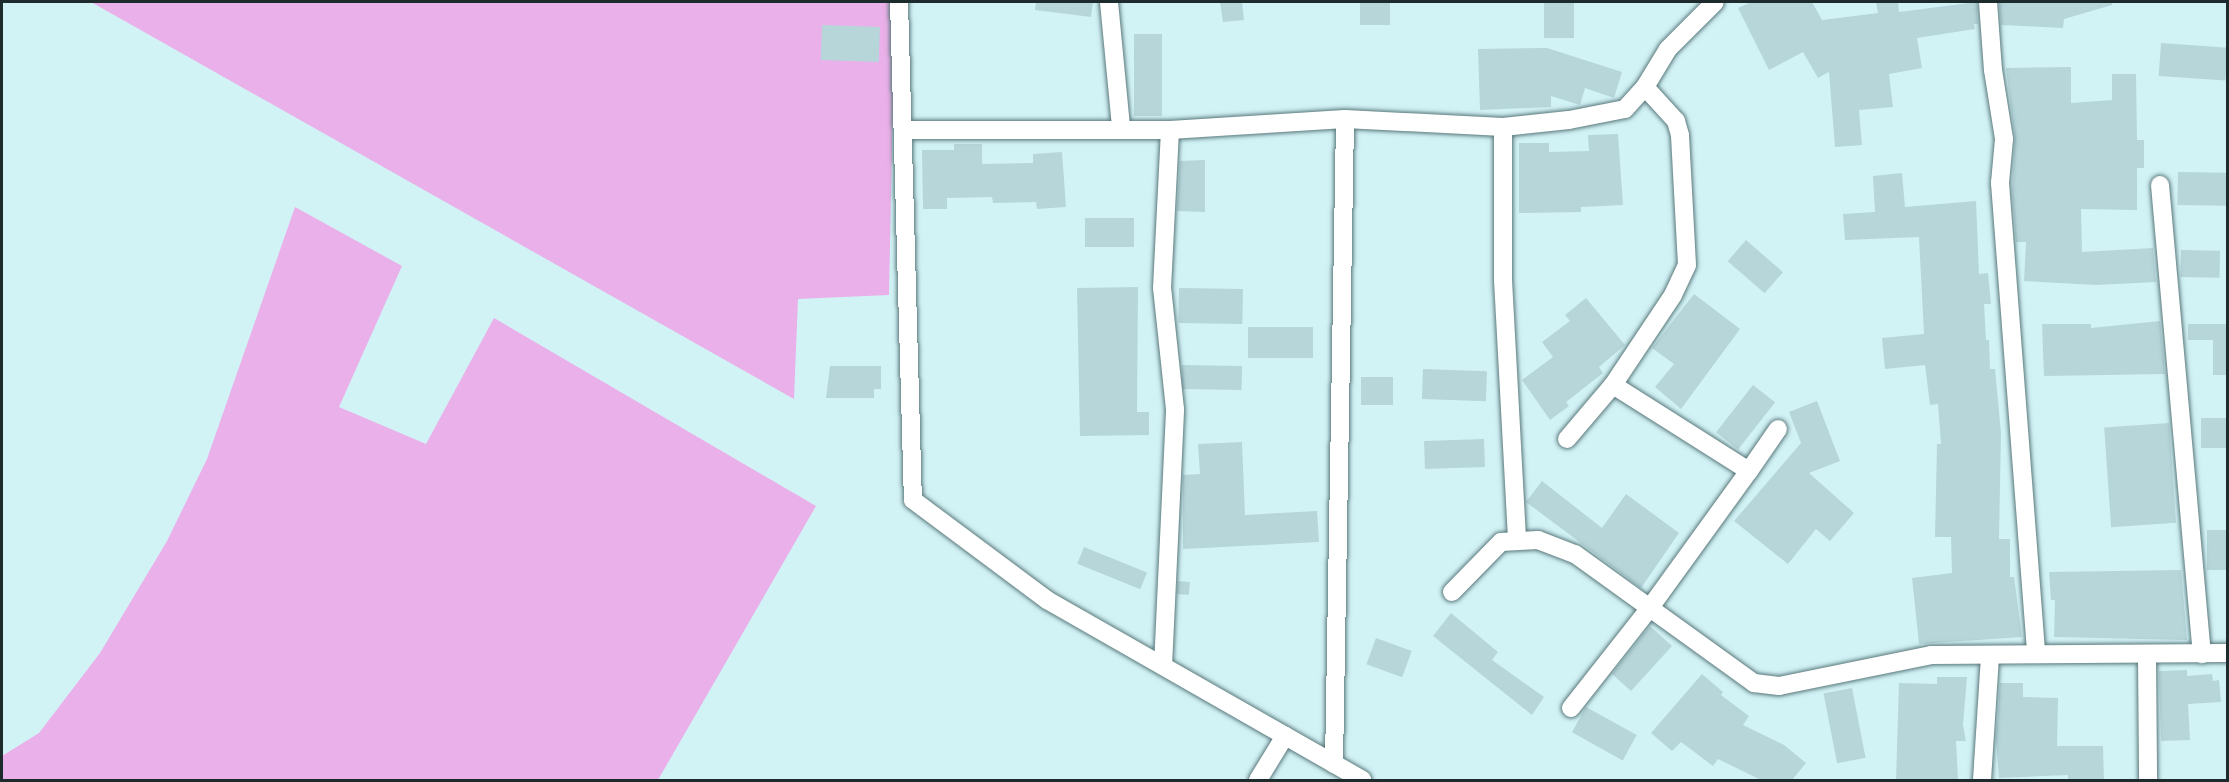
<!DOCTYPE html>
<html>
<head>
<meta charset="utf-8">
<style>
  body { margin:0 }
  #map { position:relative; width:2229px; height:782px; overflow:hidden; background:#d2f3f6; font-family:Cabin,sans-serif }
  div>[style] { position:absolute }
  .green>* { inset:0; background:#eab0e9 }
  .building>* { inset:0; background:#b6d6da; transform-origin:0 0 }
  .roads { filter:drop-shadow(0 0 2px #5a787b) drop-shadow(0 0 2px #5a787b) }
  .minor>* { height:18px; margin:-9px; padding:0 9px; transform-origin:9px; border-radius:9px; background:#fff }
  span { translate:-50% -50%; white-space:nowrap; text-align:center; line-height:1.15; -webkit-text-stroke:4.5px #fff; paint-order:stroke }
  .frame { position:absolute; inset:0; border:3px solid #1e2b2c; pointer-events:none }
</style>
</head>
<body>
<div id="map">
  <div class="green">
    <i style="clip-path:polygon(91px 2px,895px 2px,889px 295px,798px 299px,794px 399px)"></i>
    <i style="clip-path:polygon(295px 207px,402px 266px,339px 407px,426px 444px,494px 318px,816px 506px,658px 780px,2px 780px,2px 756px,39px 733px,100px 653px,167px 541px,207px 459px)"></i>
  </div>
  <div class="building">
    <i style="clip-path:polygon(1036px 2px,1093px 2px,1091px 17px,1035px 10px)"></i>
    <i style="clip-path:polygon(1220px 2px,1242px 2px,1244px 20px,1223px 22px)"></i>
    <i style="left:1360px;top:2px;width:30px;height:23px"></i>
    <i style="left:1544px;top:2px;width:30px;height:36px"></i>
    <i style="clip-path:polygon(1751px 2px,1812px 2px,1822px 20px,1878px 13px,1876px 2px,1898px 2px,1899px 12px,1977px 2px,1978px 24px,1974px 24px,1975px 29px,1917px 38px,1922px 68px,1889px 74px,1893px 107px,1859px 110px,1862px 145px,1835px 147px,1829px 72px,1818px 78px,1803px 52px,1769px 70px,1738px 8px)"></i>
    <i style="clip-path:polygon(1999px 2px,2112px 2px,2112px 5px,2064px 19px,2063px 28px,2001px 25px)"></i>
    <i style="left:822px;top:25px;width:58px;height:35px;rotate:2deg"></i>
    <i style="left:1162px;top:34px;width:82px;height:28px;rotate:90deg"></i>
    <i style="left:2161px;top:43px;width:67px;height:33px;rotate:4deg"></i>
    <i style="clip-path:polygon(1547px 48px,1622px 72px,1614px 98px,1585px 88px,1580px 105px,1551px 96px,1551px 107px,1480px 110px,1478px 49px)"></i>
    <i style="clip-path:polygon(2071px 67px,2071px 103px,2112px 100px,2112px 74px,2136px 74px,2137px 140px,2144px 140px,2144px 168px,2137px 168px,2137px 210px,2081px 209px,2082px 252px,2153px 248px,2156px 282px,2096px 285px,2024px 281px,2026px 242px,2016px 242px,2012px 189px,2015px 138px,2006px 68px)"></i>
    <i style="clip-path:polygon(1618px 134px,1623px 205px,1581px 207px,1581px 212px,1519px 213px,1519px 143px,1549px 143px,1549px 152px,1589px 151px,1588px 135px)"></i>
    <i style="clip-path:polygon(954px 144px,982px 144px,982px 164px,1033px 163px,1033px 154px,1062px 152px,1066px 207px,1037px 209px,1036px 202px,993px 203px,992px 197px,947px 198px,947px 209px,923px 209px,922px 150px,954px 150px)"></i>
    <i style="clip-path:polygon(1205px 160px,1205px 212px,1177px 211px,1180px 161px)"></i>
    <i style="left:2178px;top:172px;width:50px;height:33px;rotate:1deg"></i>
    <i style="clip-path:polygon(1902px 173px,1905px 207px,1976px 201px,1979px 274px,1988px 273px,1991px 304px,1984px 304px,1986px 340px,1989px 340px,1990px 369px,1995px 369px,2001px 433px,1999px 539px,2010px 539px,2010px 577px,2014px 577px,2022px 637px,1919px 644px,1912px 578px,1952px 573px,1951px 537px,1935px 537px,1937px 444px,1941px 444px,1938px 404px,1930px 405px,1925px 365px,1885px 369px,1882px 338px,1924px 334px,1919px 237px,1845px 240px,1843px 214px,1875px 212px,1873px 176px)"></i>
    <i style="left:1085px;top:218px;width:49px;height:29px"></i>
    <i style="left:1746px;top:240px;width:49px;height:28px;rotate:41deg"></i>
    <i style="left:2181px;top:250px;width:39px;height:27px;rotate:1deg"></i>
    <i style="clip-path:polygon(1138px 287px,1137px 412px,1149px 412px,1149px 435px,1080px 436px,1077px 288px)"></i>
    <i style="left:1179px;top:288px;width:64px;height:35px;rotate:1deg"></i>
    <i style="clip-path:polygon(1694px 294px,1740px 329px,1681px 409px,1655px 387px,1674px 364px,1652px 348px)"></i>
    <i style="clip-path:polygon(1586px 298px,1625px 345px,1599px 367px,1603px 373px,1566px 402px,1569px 406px,1550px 420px,1522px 380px,1553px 357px,1542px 342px,1570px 321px,1565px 315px)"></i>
    <i style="clip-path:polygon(2160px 321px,2165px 374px,2044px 376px,2042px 324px,2091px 324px,2091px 328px)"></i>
    <i style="clip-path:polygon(2188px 324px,2228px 324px,2228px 375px,2213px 375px,2213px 340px,2188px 340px)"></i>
    <i style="left:1248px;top:327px;width:65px;height:31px"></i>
    <i style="left:1182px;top:365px;width:60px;height:24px;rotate:1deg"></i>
    <i style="clip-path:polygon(830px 366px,881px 366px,881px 389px,874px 389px,874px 398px,826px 398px)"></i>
    <i style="left:1423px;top:369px;width:64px;height:30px;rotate:2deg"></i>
    <i style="left:1361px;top:377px;width:32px;height:28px"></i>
    <i style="left:1753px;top:385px;width:28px;height:60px;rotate:38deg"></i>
    <i style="clip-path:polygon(1817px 401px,1840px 461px,1809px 473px,1854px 513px,1830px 541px,1816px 529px,1788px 564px,1734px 521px,1801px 443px,1789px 412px)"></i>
    <i style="left:2201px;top:418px;width:27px;height:30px"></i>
    <i style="left:2169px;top:423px;width:100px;height:65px;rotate:86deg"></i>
    <i style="left:1484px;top:439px;width:28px;height:60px;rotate:88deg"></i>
    <i style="clip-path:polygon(1242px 442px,1245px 515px,1317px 511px,1319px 542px,1183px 549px,1183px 475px,1200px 474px,1198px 444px)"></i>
    <i style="clip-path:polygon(1542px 481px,1602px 528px,1626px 494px,1679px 533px,1641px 588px,1526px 502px)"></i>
    <i style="left:2228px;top:530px;width:40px;height:21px;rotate:90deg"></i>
    <i style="left:1084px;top:547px;width:68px;height:18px;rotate:22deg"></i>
    <i style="clip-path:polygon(2181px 570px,2187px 640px,2054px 637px,2055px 600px,2051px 600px,2049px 572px)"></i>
    <i style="left:1178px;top:581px;width:12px;height:13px;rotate:5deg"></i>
    <i style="clip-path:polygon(1451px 613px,1498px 652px,1492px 660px,1544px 697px,1532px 715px,1433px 636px)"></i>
    <i style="clip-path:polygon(1650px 626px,1672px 646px,1631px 691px,1612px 674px)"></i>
    <i style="left:1376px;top:638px;width:38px;height:28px;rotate:20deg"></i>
    <i style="clip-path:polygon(2187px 670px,2187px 676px,2212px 674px,2213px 681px,2219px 680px,2221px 702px,2188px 704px,2190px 740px,2161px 741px,2159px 671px)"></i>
    <i style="clip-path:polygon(1702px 674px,1723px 692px,1721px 695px,1749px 716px,1743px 725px,1784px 745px,1806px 763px,1792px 780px,1761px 780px,1718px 759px,1713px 766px,1681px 742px,1672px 751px,1651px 733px)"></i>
    <i style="clip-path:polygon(1937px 677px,1967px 677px,1963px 725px,1966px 741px,1956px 741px,1958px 780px,1896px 780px,1899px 683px,1937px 684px)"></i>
    <i style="clip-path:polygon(2000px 683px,2023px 683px,2023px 697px,2058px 698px,2057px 746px,2103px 746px,2104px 780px,2068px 780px,2068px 775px,1999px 778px,1996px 739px)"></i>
    <i style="left:1852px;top:688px;width:71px;height:29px;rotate:79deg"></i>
    <i style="left:1586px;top:707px;width:58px;height:29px;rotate:29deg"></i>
  </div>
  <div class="roads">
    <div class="minor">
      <i style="left:899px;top:2px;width:498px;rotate:88.4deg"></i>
      <i style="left:913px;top:500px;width:167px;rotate:36.7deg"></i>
      <i style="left:1047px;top:600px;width:363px;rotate:29.7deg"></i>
      <i style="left:1109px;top:2px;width:126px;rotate:84.5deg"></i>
      <i style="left:1988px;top:2px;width:68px;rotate:85.8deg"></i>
      <i style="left:1993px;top:70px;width:70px;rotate:80.9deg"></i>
      <i style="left:2004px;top:139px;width:44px;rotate:95.2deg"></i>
      <i style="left:2000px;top:183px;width:471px;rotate:85.6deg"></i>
      <i style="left:1503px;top:127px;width:153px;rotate:90deg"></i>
      <i style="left:1503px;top:280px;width:260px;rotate:86.9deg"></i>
      <i style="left:905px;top:130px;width:265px"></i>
      <i style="left:1170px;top:130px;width:175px;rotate:-3.6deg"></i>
      <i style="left:1345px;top:119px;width:158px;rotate:2.9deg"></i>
      <i style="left:1503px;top:127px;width:66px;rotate:-6.1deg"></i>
      <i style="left:1569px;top:120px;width:57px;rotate:-11.1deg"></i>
      <i style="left:1625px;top:109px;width:30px;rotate:-48deg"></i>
      <i style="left:1645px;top:87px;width:44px;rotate:-58.8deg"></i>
      <i style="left:1668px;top:49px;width:66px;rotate:-45deg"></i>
      <i style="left:2160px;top:185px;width:471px;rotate:84.9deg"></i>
      <i style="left:1567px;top:439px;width:71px;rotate:-49.6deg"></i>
      <i style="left:1613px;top:385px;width:108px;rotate:-56.3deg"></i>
      <i style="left:1673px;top:295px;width:33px;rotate:-65deg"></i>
      <i style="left:1687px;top:265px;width:130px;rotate:-93.1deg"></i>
      <i style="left:1680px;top:135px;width:15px;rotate:-106deg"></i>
      <i style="left:1676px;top:121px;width:46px;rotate:-132.4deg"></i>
      <i style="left:1749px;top:471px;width:51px;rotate:-55.4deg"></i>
      <i style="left:1452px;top:592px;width:70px;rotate:-45.6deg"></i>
      <i style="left:1501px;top:542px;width:37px;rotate:-3deg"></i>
      <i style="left:1538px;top:540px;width:40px;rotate:21deg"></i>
      <i style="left:1575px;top:554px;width:221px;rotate:35.8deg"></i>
      <i style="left:1754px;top:683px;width:25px;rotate:7deg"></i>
      <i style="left:1779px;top:686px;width:155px;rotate:-11.5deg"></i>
      <i style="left:1931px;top:655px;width:297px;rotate:-0.4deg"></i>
      <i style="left:2147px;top:656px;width:124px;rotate:89.5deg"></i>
      <i style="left:1163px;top:666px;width:257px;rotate:-87.3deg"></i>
      <i style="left:1175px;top:409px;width:122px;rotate:-96.1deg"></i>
      <i style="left:1162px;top:288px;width:158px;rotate:-87.1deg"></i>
      <i style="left:1571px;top:708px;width:126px;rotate:-51.8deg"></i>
      <i style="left:1649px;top:609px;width:170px;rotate:-54.1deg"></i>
      <i style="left:1749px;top:471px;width:161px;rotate:-147.7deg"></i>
      <i style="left:1334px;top:764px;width:645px;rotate:-89.02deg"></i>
      <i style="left:1258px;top:780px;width:52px;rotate:-58.5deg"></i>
      <i style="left:1982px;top:780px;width:125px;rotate:-86.3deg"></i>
    </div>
  </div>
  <div class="frame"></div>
</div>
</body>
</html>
